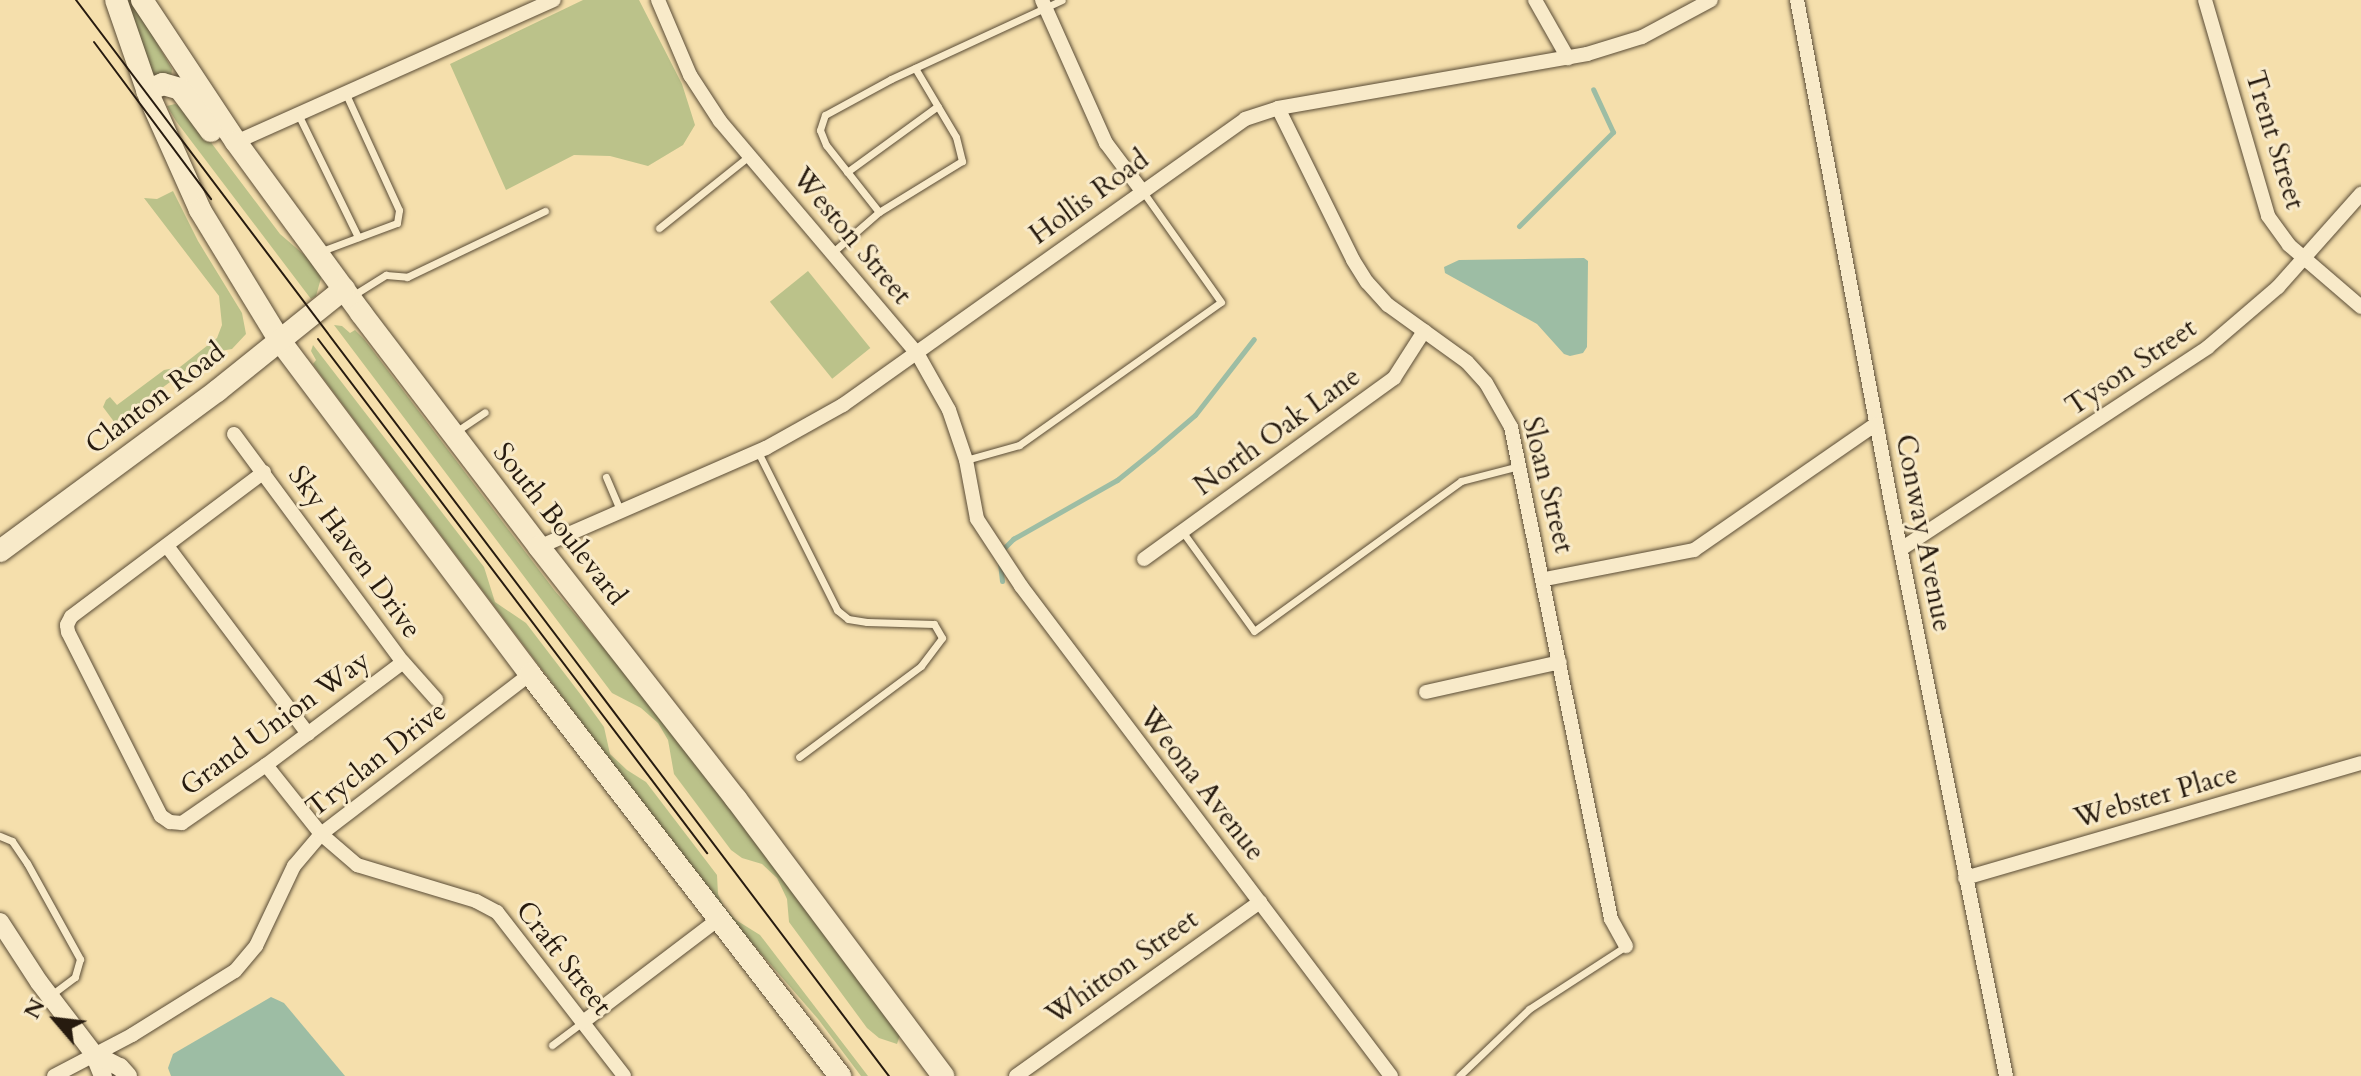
<!DOCTYPE html>
<style>
body{margin:0}
#map{position:relative;width:2361px;height:1076px;overflow:hidden;background:#f5dfac;font-family:Cardo,serif}
div>[style]{position:absolute}
[style*='--x']{left:calc(var(--x)*1px);top:calc(var(--y)*1px);width:calc(var(--w)*1px);rotate:calc(var(--a)*1deg)}
.green>*{inset:0;background:#bbc28a;transform-origin:0 0}
.water>*{inset:0;background:#9dbda4}
.stream>*{height:5px;margin:-2.5px;padding:0 2.5px;transform-origin:2.5px;border-radius:2.5px;background:#9dbda4}
.roads{filter:drop-shadow(0 0 2px #5a4c36) drop-shadow(0 0 2px #5a4c36)}
.service>*{height:7px;margin:-3.5px;padding:0 3.5px;transform-origin:3.5px;border-radius:3.5px;background:#f8eac9}
.minor>*{height:14px;margin:-7px;padding:0 7px;transform-origin:7px;border-radius:7px;background:#f8eac9}
.tertiary>*{height:18px;margin:-9px;padding:0 9px;transform-origin:9px;border-radius:9px;background:#f8eac9}
.secondary>*{height:22px;margin:-11px;padding:0 11px;transform-origin:11px;border-radius:11px;background:#f8eac9}
.tram>*{height:2px;margin:-1px;padding:0 1px;transform-origin:1px;border-radius:1px;background:#271b0f}
span{translate:-50% -50%;white-space:nowrap;text-align:center;line-height:1.15;-webkit-text-stroke:6px #f8eac9;paint-order:stroke}
.street-label{font-size:28px;color:#271b0f}
.north{position:absolute;left:16px;top:980px;width:80px;height:80px;-webkit-text-stroke:6px #f8eac9;paint-order:stroke;rotate:298deg;font-size:22px;font-weight:700;line-height:32px;text-align:center;color:#271b0f}
.north::after{content:'';display:block;margin:auto;width:28px;height:36px;background:#271b0f;clip-path:polygon(50% 0,100% 100%,50% 72%,0 100%)}
</style>
<div id="map">
<div class="green">
<div style="clip-path:polygon(127px 0,132px 0,172px 69px,171px 77px,151px 80px)"></div>
<div style="clip-path:polygon(583px 0,639px 0,682px 84px,695px 125px,683px 145px,648px 166px,610px 156px,574px 155px,506px 190px,450px 64px)"></div>
<div style="clip-path:polygon(175px 104px,185px 108px,280px 234px,323px 271px,316px 296px,311px 299px,176px 121px,167px 106px)"></div>
<div style="clip-path:polygon(173px 191px,198px 241px,242px 313px,246px 334px,232px 349px,209px 353px,115px 423px,103px 407px,106px 400px,110px 397px,117px 405px,164px 370px,180px 367px,217px 338px,222px 325px,219px 296px,144px 198px,157px 199px)"></div>
<div style="left:808px;top:271px;width:99px;height:49px;rotate:51deg"></div>
<div style="clip-path:polygon(334px 325px,342px 326px,350px 333px,355px 330px,364px 339px,555px 591px,646px 697px,900px 1035px,897px 1044px,879px 1038px,867px 1028px,789px 922px,787px 899px,777px 878px,762px 864px,742px 858px,731px 850px,674px 774px,668px 740px,658px 723px,641px 708px,612px 693px)"></div>
<div style="clip-path:polygon(313px 345px,484px 567px,495px 602px,526px 623px,581px 695px,604px 727px,610px 754px,627px 770px,646px 782px,717px 875px,718px 894px,724px 907px,736px 920px,760px 935px,868px 1076px,861px 1076px,818px 1019px,718px 904px,320px 374px,313px 364px,316px 360px,311px 351px)"></div>
</div>
<div class="water">
<div style="clip-path:polygon(1584px 258px,1588px 261px,1587px 347px,1583px 353px,1570px 356px,1564px 354px,1537px 324px,1445px 273px,1444px 267px,1459px 260px)"></div>
<div style="clip-path:polygon(271px 997px,284px 1003px,345px 1076px,171px 1076px,168px 1068px,173px 1054px)"></div>
</div>
<div class="stream">
<div style="--x:1519;--y:226;--w:133;--a:-45"></div>
<div style="--x:1613;--y:132;--w:47;--a:-114.9"></div>
<div style="--x:1002;--y:550;--w:16;--a:-45"></div>
<div style="--x:1013;--y:539;--w:120;--a:-29.6"></div>
<div style="--x:1117;--y:480;--w:46;--a:-38.9"></div>
<div style="--x:1153;--y:451;--w:55;--a:-40.6"></div>
<div style="--x:1195;--y:415;--w:96;--a:-52.2"></div>
<div style="--x:1000;--y:562;--w:19;--a:84"></div>
</div>
<div class="roads">
<div class="service">
<div style="--x:915;--y:68;--w:80;--a:59.3"></div>
<div style="--x:956;--y:137;--w:25;--a:76"></div>
<div style="--x:962;--y:161;--w:97;--a:148.4"></div>
<div style="--x:879;--y:212;--w:85;--a:-128.3"></div>
<div style="--x:826;--y:145;--w:16;--a:-112"></div>
<div style="--x:820;--y:130;--w:16;--a:-72"></div>
<div style="--x:825;--y:115;--w:75;--a:-28.6"></div>
<div style="--x:891;--y:79;--w:188;--a:-24.8"></div>
<div style="--x:298;--y:114;--w:137;--a:64"></div>
<div style="--x:847;--y:172;--w:112;--a:-36"></div>
<div style="--x:659;--y:228;--w:117;--a:-38.7"></div>
<div style="--x:319;--y:252;--w:83;--a:-20.4"></div>
<div style="--x:397;--y:223;--w:13;--a:-81"></div>
<div style="--x:399;--y:210;--w:128;--a:-114.6"></div>
<div style="--x:833;--y:252;--w:61;--a:-41"></div>
<div style="--x:352;--y:296;--w:40;--a:-32"></div>
<div style="--x:386;--y:275;--w:21;--a:5"></div>
<div style="--x:407;--y:277;--w:153;--a:-25.6"></div>
<div style="--x:454;--y:433;--w:37;--a:-34"></div>
<div style="--x:758;--y:452;--w:177;--a:63.4"></div>
<div style="--x:837;--y:610;--w:14;--a:39"></div>
<div style="--x:848;--y:619;--w:19;--a:9"></div>
<div style="--x:867;--y:622;--w:67;--a:1.7"></div>
<div style="--x:934;--y:624;--w:16;--a:60"></div>
<div style="--x:942;--y:638;--w:35;--a:127"></div>
<div style="--x:921;--y:666;--w:152;--a:143.3"></div>
<div style="--x:966;--y:460;--w:55;--a:-15.8"></div>
<div style="--x:1019;--y:445;--w:247;--a:-35.3"></div>
<div style="--x:1221;--y:302;--w:135;--a:-125.3"></div>
<div style="--x:606;--y:477;--w:38;--a:67"></div>
<div style="--x:1182;--y:531;--w:123;--a:54.2"></div>
<div style="--x:1254;--y:631;--w:256;--a:-35.9"></div>
<div style="--x:1461;--y:481;--w:60;--a:-14.5"></div>
<div style="--x:0;--y:836;--w:13;--a:23"></div>
<div style="--x:12;--y:841;--w:27;--a:56"></div>
<div style="--x:27;--y:863;--w:110;--a:61.1"></div>
<div style="--x:80;--y:959;--w:19;--a:106"></div>
<div style="--x:75;--y:977;--w:30;--a:143"></div>
<div style="--x:552;--y:1045;--w:39;--a:-37"></div>
<div style="--x:1459;--y:1076;--w:97;--a:-43.7"></div>
<div style="--x:1529;--y:1009;--w:116;--a:-33"></div>
</div>
<div class="minor">
<div style="--x:658;--y:0;--w:82;--a:66.9"></div>
<div style="--x:690;--y:75;--w:55;--a:56.9"></div>
<div style="--x:720;--y:121;--w:304;--a:49.7"></div>
<div style="--x:917;--y:353;--w:65;--a:60.7"></div>
<div style="--x:949;--y:410;--w:53;--a:71.2"></div>
<div style="--x:966;--y:460;--w:60;--a:79.4"></div>
<div style="--x:977;--y:519;--w:80;--a:56.7"></div>
<div style="--x:1021;--y:586;--w:614;--a:52.94"></div>
<div style="--x:1042;--y:0;--w:157;--a:65.9"></div>
<div style="--x:1106;--y:143;--w:60;--a:53.1"></div>
<div style="--x:1535;--y:0;--w:67;--a:60.4"></div>
<div style="--x:1797;--y:0;--w:516;--a:79.39"></div>
<div style="--x:1892;--y:507;--w:580;--a:78.67"></div>
<div style="--x:2205;--y:0;--w:225;--a:73.7"></div>
<div style="--x:2268;--y:216;--w:36;--a:54"></div>
<div style="--x:2289;--y:245;--w:95;--a:40.7"></div>
<div style="--x:1278;--y:108;--w:169;--a:63.7"></div>
<div style="--x:1353;--y:260;--w:26;--a:58"></div>
<div style="--x:1367;--y:282;--w:31;--a:48"></div>
<div style="--x:1388;--y:305;--w:97;--a:35.8"></div>
<div style="--x:1467;--y:362;--w:28;--a:48"></div>
<div style="--x:1486;--y:383;--w:51;--a:60.4"></div>
<div style="--x:1511;--y:427;--w:502;--a:78.51"></div>
<div style="--x:1611;--y:919;--w:31;--a:61"></div>
<div style="--x:236;--y:142;--w:348;--a:-24.1"></div>
<div style="--x:234;--y:434;--w:284;--a:53.5"></div>
<div style="--x:403;--y:662;--w:50;--a:48.3"></div>
<div style="--x:264;--y:472;--w:241;--a:143.1"></div>
<div style="--x:71;--y:617;--w:9;--a:117"></div>
<div style="--x:67;--y:625;--w:7;--a:82"></div>
<div style="--x:68;--y:632;--w:206;--a:63.2"></div>
<div style="--x:161;--y:816;--w:11;--a:34"></div>
<div style="--x:170;--y:822;--w:12;--a:5"></div>
<div style="--x:182;--y:823;--w:102;--a:-34.6"></div>
<div style="--x:266;--y:765;--w:171;--a:-36.9"></div>
<div style="--x:167;--y:546;--w:235;--a:53.1"></div>
<div style="--x:539;--y:547;--w:248;--a:-23.6"></div>
<div style="--x:766;--y:448;--w:88;--a:-29.2"></div>
<div style="--x:843;--y:405;--w:493;--a:-35.4"></div>
<div style="--x:1245;--y:119;--w:35;--a:-18"></div>
<div style="--x:1278;--y:108;--w:314;--a:-9.9"></div>
<div style="--x:1587;--y:54;--w:58;--a:-17.2"></div>
<div style="--x:1642;--y:37;--w:78;--a:-28.2"></div>
<div style="--x:1901;--y:549;--w:367;--a:-33.3"></div>
<div style="--x:2208;--y:347;--w:92;--a:-40.6"></div>
<div style="--x:2278;--y:287;--w:125;--a:-48.3"></div>
<div style="--x:1144;--y:559;--w:309;--a:-35.9"></div>
<div style="--x:1394;--y:378;--w:56;--a:-57.4"></div>
<div style="--x:1545;--y:579;--w:152;--a:-11"></div>
<div style="--x:1694;--y:550;--w:221;--a:-34.7"></div>
<div style="--x:1426;--y:692;--w:137;--a:-12.6"></div>
<div style="--x:266;--y:765;--w:88;--a:51.4"></div>
<div style="--x:321;--y:834;--w:48;--a:40.7"></div>
<div style="--x:357;--y:865;--w:124;--a:16.8"></div>
<div style="--x:476;--y:901;--w:24;--a:28"></div>
<div style="--x:497;--y:912;--w:207;--a:52.2"></div>
<div style="--x:1965;--y:878;--w:412;--a:-16.2"></div>
<div style="--x:583;--y:1022;--w:172;--a:-37.2"></div>
<div style="--x:54;--y:1076;--w:88;--a:-27.7"></div>
<div style="--x:132;--y:1035;--w:121;--a:-31.9"></div>
<div style="--x:235;--y:971;--w:33;--a:-50"></div>
<div style="--x:256;--y:946;--w:89;--a:-64.6"></div>
<div style="--x:294;--y:866;--w:42;--a:-49.8"></div>
<div style="--x:321;--y:834;--w:263;--a:-37.4"></div>
<div style="--x:1016;--y:1076;--w:300;--a:-35.5"></div>
</div>
<div class="tertiary">
<div style="--x:0;--y:922;--w:72;--a:57"></div>
<div style="--x:39;--y:982;--w:91;--a:52.6"></div>
<div style="--x:94;--y:1054;--w:24;--a:68"></div>
<div style="--x:94;--y:1054;--w:29;--a:27"></div>
<div style="--x:120;--y:1067;--w:12;--a:48"></div>
</div>
<div class="secondary">
<div style="--x:116;--y:0;--w:104;--a:70.9"></div>
<div style="--x:150;--y:98;--w:123;--a:65.9"></div>
<div style="--x:200;--y:210;--w:153;--a:58.6"></div>
<div style="--x:280;--y:341;--w:416;--a:53.1"></div>
<div style="--x:530;--y:674;--w:508;--a:52.36"></div>
<div style="--x:142;--y:0;--w:170;--a:56.5"></div>
<div style="--x:236;--y:142;--w:212;--a:53.8"></div>
<div style="--x:361;--y:313;--w:294;--a:52.7"></div>
<div style="--x:539;--y:547;--w:320;--a:52"></div>
<div style="--x:736;--y:799;--w:346;--a:53.2"></div>
<div style="--x:147;--y:91;--w:17;--a:-24"></div>
<div style="--x:163;--y:84;--w:18;--a:16"></div>
<div style="--x:180;--y:89;--w:52;--a:53.6"></div>
<div style="--x:0;--y:551;--w:270;--a:-36.4"></div>
<div style="--x:217;--y:391;--w:163;--a:-38.8"></div>
</div>
</div>
<div class="tram">
<div style="--x:76;--y:0;--w:1349;--a:52.93"></div>
<div style="--x:94;--y:42;--w:196;--a:53.3"></div>
<div style="--x:318;--y:339;--w:645;--a:52.88"></div>
</div>
<div class="street-label">
<span style="left:2275px;top:140px;rotate:73deg">Trent Street</span>
<span style="left:1089px;top:197px;rotate:-36deg">Hollis Road</span>
<span style="left:852px;top:236px;rotate:50deg">Weston Street</span>
<span style="left:2131px;top:367px;rotate:-34deg">Tyson Street</span>
<span style="left:155px;top:398px;rotate:-37deg">Clanton Road</span>
<span style="left:1277px;top:431px;rotate:-36deg">North Oak Lane</span>
<span style="left:1548px;top:485px;rotate:76deg">Sloan Street</span>
<span style="left:560px;top:524px;rotate:52deg">South Boulevard</span>
<span style="left:1924px;top:533px;rotate:79deg">Conway Avenue</span>
<span style="left:355px;top:552px;rotate:54deg">Sky Haven Drive</span>
<span style="left:275px;top:723px;rotate:-36deg">Grand Union Way</span>
<span style="left:376px;top:759px;rotate:-38deg">Tryclan Drive</span>
<span style="left:1202px;top:784px;rotate:52deg">Weona Avenue</span>
<span style="left:2156px;top:796px;rotate:-16deg">Webster Place</span>
<span style="left:564px;top:958px;rotate:52deg">Craft Street</span>
<span style="left:1122px;top:967px;rotate:-35deg">Whitton Street</span>
</div>
<div class="north">N</div>
</div>
